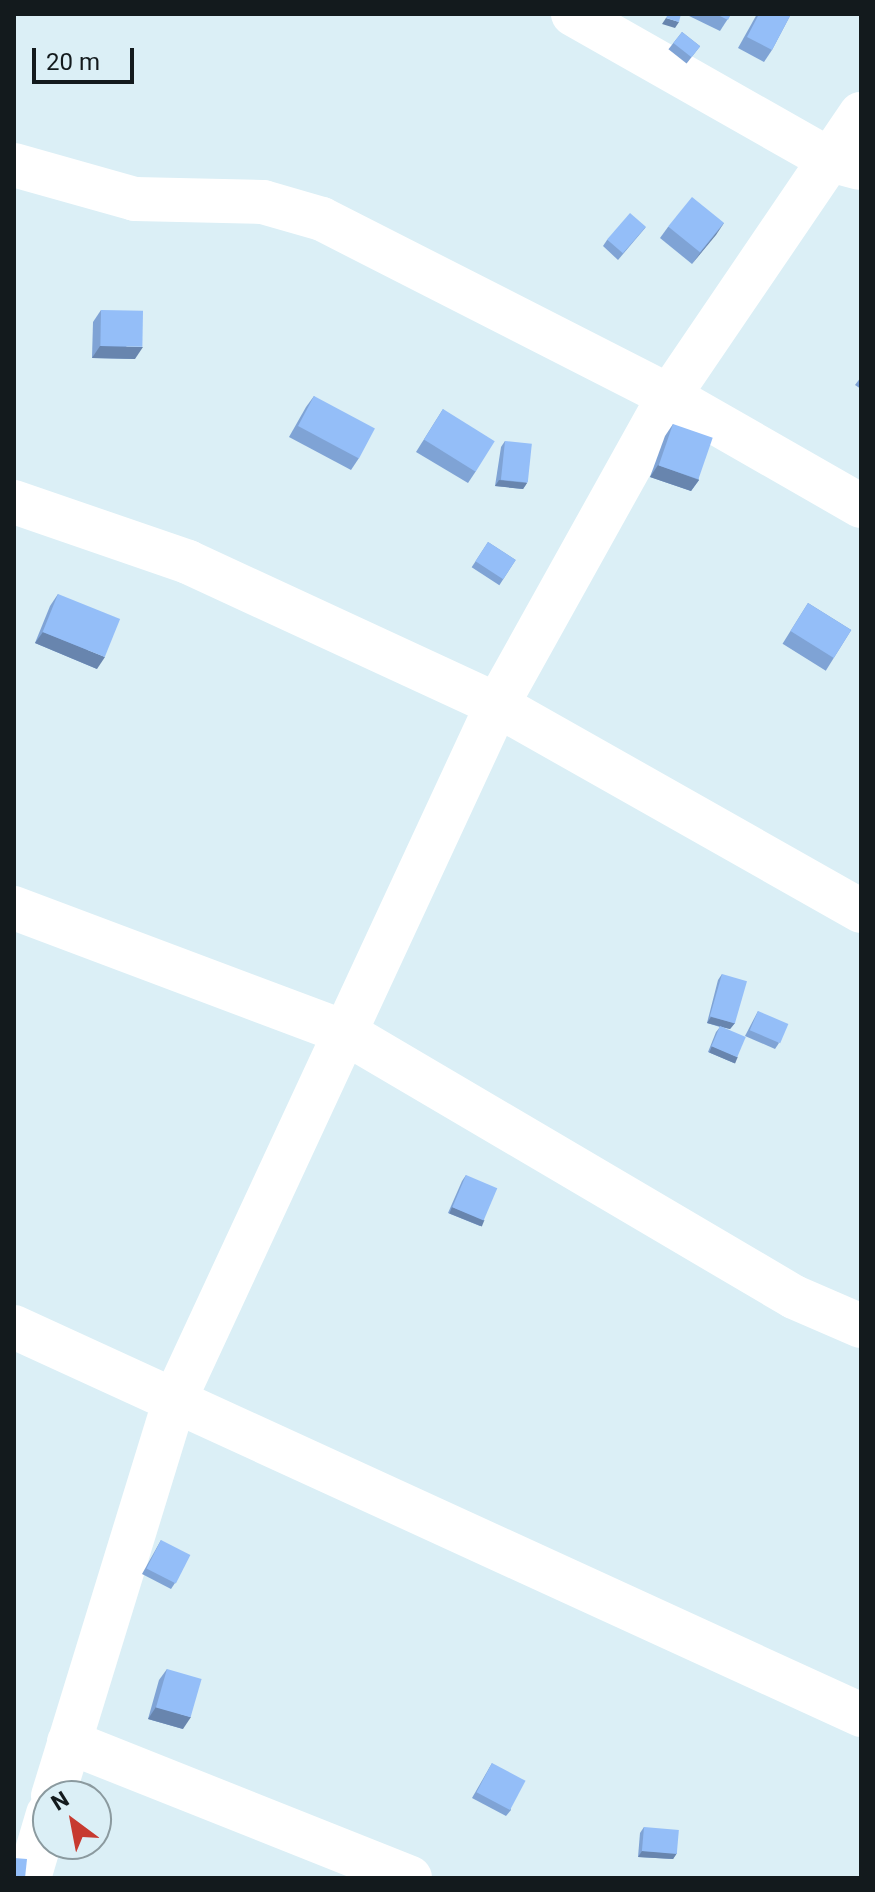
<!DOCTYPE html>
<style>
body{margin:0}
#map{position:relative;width:875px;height:1892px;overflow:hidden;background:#dbeff6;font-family:Roboto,sans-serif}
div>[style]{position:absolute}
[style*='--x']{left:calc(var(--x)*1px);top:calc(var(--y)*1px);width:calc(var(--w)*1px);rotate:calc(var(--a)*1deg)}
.minor>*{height:44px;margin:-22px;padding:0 22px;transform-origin:22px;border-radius:22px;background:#fff}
.wall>*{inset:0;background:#7fa3d5;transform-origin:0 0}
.shaded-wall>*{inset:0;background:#6885ae;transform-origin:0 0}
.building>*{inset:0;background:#94bef8;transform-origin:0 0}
span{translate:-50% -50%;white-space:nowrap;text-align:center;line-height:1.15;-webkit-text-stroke:6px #dbeff6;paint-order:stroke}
.frame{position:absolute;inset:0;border:16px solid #131a1d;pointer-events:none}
.north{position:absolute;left:32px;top:1780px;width:80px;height:80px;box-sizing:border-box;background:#dbeff6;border:2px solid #8b9a9f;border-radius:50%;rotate:328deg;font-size:22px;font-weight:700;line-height:32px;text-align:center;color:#131a1d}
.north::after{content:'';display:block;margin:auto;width:28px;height:36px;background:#c73a30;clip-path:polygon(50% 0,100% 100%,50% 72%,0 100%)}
.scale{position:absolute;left:32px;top:48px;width:102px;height:36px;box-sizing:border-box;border:4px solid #131a1d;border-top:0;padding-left:10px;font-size:24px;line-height:28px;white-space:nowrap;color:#131a1d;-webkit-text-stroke:6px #dbeff6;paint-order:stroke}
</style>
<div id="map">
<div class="minor">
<div style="--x:573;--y:14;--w:296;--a:29.6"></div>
<div style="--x:830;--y:160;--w:30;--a:15"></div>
<div style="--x:14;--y:165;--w:126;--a:15.7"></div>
<div style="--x:135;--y:199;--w:128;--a:1.3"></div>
<div style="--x:263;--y:202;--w:61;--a:16.1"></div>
<div style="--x:322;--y:219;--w:390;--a:27"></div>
<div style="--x:669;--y:396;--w:221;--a:29.8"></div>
<div style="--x:14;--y:502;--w:184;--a:19"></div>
<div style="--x:188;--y:562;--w:340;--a:24.8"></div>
<div style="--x:497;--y:705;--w:418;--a:29.5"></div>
<div style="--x:14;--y:908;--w:353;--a:20.6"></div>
<div style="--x:344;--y:1032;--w:522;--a:30.49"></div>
<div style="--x:794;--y:1297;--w:73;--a:23.4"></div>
<div style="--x:14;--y:1327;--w:932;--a:24.61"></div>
<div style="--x:69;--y:1742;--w:367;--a:21.7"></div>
<div style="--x:53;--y:1796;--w:415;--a:-72.9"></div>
<div style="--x:175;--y:1399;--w:765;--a:-65.11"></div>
<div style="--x:497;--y:705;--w:354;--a:-60.9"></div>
<div style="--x:669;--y:396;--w:341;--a:-55.8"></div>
<div style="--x:29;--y:1878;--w:67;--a:-73.5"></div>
</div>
<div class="wall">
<div style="clip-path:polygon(685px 14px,731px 14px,720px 31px)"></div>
<div style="clip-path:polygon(757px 14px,791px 14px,772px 50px,764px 62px,738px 48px)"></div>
<div style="left:682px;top:32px;width:23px;height:22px;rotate:38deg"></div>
<div style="clip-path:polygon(724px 223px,692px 264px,660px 238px,668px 227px)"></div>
<div style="clip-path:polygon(646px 227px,618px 260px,603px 246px,607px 240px)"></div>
<div style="clip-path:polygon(101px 310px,135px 359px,92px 358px,93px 322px)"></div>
<div style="clip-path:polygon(861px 377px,861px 389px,855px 385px)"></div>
<div style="clip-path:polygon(314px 396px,359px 458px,351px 470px,289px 437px,306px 407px)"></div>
<div style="clip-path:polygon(443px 409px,476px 471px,468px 483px,416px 452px)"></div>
<div style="clip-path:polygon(673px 424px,699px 480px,691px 491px,650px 477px,665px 436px)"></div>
<div style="clip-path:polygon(505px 441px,527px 483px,523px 489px,495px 486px,501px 447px)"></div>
<div style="left:488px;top:542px;width:33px;height:30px;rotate:33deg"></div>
<div style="clip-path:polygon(58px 594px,97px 669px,35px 643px,50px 606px)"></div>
<div style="left:808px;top:603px;width:51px;height:48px;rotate:32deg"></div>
<div style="clip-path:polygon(722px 974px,735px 1023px,730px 1029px,721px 1027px,734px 1063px,708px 1052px,716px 1032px,720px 1027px,707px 1023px,718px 980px)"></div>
<div style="clip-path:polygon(758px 1011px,779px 1043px,775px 1049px,745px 1036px)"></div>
<div style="clip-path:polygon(466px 1175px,484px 1220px,480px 1226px,448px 1213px,462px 1181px)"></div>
<div style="clip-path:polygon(161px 1540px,175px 1583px,171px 1589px,142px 1574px)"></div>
<div style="clip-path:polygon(167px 1669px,183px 1729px,148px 1719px,159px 1680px)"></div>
<div style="clip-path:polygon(492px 1763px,511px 1810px,506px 1816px,472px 1798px)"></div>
<div style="clip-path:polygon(644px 1827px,677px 1853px,673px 1859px,638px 1857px,640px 1833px)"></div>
</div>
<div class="shaded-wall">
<div style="clip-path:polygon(666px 18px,679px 22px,675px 28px,662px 24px)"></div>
<div style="clip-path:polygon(724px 223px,716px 235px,692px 264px,700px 253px)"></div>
<div style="clip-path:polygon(100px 346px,143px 347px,135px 359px,92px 358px)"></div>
<div style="clip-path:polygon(658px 465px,699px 480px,691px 491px,650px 477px)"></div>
<div style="clip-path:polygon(499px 480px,527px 483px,523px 489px,495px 486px)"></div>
<div style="clip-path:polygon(43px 632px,105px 657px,97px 669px,35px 643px)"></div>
<div style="clip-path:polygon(711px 1017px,735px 1023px,730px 1029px,707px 1023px)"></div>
<div style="left:712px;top:1046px;width:28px;height:7px;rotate:23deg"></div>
<div style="left:452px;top:1207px;width:35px;height:7px;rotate:22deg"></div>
<div style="clip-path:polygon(156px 1707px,191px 1717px,183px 1729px,148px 1719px)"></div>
<div style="clip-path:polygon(642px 1851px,677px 1853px,673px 1859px,638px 1857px)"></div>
</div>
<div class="building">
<div style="clip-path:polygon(668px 14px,681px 14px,679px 22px,666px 18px)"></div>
<div style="clip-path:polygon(716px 14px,731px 14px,728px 20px)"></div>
<div style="clip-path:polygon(759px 14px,791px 14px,772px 50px,747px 37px)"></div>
<div style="left:682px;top:32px;width:23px;height:14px;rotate:38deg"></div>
<div style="left:692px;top:197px;width:41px;height:38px;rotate:39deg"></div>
<div style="left:630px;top:213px;width:21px;height:35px;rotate:41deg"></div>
<div style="left:101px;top:310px;width:42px;height:36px;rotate:1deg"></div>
<div style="left:314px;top:396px;width:69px;height:34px;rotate:28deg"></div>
<div style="left:443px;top:409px;width:61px;height:36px;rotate:32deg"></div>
<div style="left:673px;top:424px;width:42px;height:44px;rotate:19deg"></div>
<div style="left:505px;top:441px;width:27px;height:39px;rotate:6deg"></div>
<div style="left:488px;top:542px;width:33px;height:23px;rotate:33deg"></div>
<div style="left:58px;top:594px;width:67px;height:41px;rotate:22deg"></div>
<div style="left:808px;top:603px;width:51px;height:33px;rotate:32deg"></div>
<div style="left:722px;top:974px;width:26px;height:44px;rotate:16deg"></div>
<div style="left:758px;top:1011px;width:33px;height:21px;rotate:23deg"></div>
<div style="left:720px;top:1026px;width:28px;height:22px;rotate:23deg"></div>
<div style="left:466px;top:1175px;width:34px;height:35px;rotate:23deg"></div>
<div style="left:161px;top:1540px;width:33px;height:32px;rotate:27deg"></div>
<div style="left:167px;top:1669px;width:36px;height:40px;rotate:16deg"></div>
<div style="left:492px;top:1763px;width:38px;height:33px;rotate:28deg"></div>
<div style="left:644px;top:1827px;width:35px;height:24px;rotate:5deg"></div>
<div style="clip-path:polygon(14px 1858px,27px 1859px,25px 1878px,14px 1878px)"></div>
</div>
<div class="frame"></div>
<div class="north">N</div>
<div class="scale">20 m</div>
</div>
